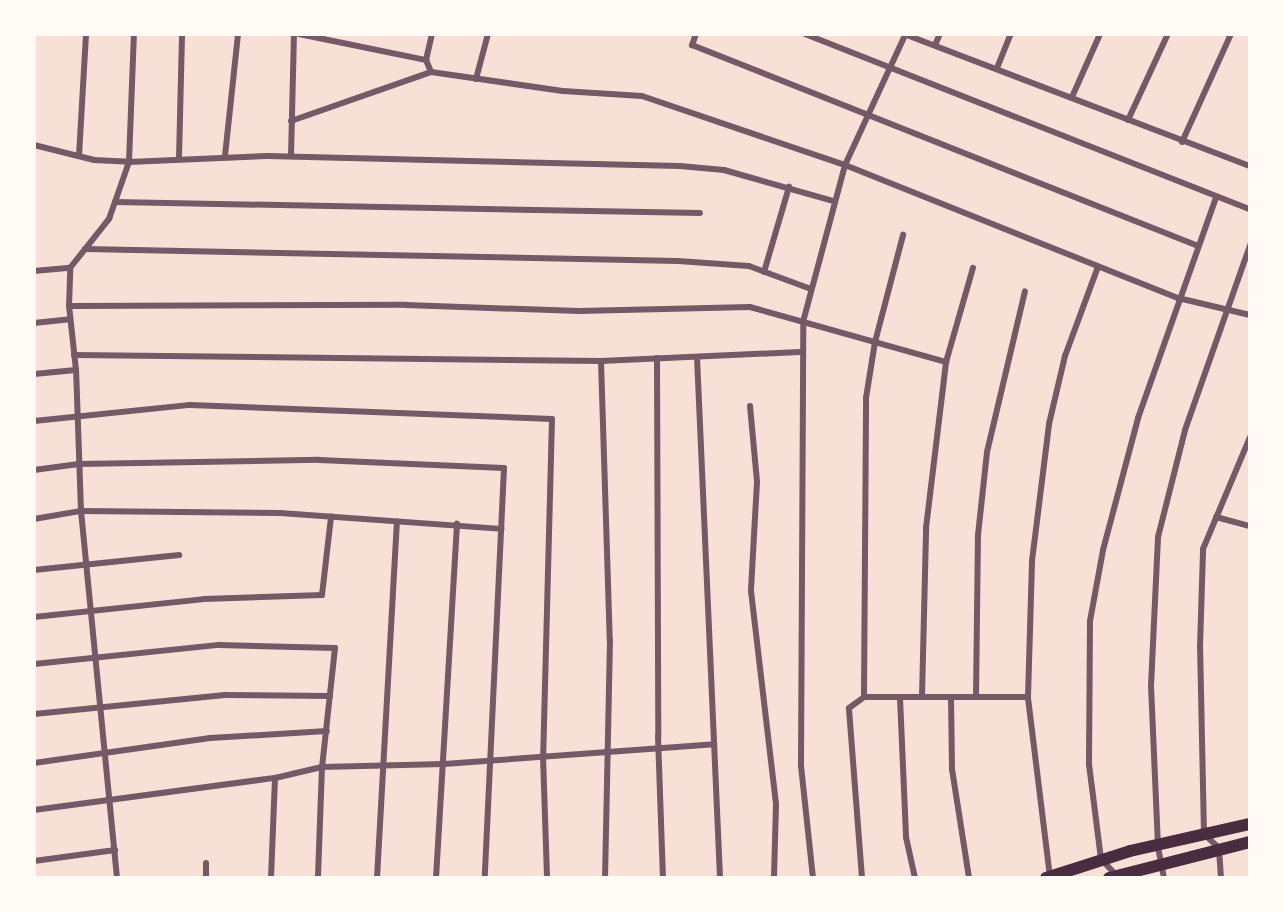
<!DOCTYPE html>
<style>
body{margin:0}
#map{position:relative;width:1284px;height:912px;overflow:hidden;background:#f7e1d7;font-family:"Source Serif 4",serif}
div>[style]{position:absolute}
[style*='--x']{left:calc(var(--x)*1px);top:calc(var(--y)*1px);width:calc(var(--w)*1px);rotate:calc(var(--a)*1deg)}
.minor>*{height:6px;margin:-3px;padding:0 3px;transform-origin:3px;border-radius:3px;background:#755966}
.secondary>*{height:12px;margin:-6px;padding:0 6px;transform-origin:6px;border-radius:6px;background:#4a2c40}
span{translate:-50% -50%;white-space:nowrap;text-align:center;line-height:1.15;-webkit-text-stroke:4.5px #fffaf5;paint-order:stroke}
.frame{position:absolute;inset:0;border:36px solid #fffaf5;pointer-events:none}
</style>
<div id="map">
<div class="minor">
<div style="--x:299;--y:34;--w:130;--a:11.6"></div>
<div style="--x:426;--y:60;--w:13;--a:67"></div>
<div style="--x:696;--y:34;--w:12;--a:110"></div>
<div style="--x:692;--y:45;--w:544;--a:21.66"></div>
<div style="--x:805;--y:34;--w:478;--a:21.5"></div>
<div style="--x:904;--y:34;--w:370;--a:20.9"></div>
<div style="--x:935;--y:45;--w:12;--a:-66"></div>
<div style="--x:426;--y:60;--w:27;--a:-77"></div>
<div style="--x:997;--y:68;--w:37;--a:-68"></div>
<div style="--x:476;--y:79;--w:47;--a:-75.1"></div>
<div style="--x:1072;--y:97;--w:69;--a:-66"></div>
<div style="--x:1128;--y:120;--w:95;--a:-65.1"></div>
<div style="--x:291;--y:121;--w:148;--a:-19.3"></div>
<div style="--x:431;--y:72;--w:133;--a:8.2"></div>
<div style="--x:563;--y:91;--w:79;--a:3.6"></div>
<div style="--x:642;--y:96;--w:214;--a:18.8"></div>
<div style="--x:845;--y:165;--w:359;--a:21.8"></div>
<div style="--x:1178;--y:298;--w:74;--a:13.3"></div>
<div style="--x:1182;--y:142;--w:119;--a:-65.6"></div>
<div style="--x:34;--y:145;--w:62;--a:14"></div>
<div style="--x:94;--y:160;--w:35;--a:3"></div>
<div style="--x:129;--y:162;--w:138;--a:-2.5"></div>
<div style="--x:267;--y:156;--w:413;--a:1.4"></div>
<div style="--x:680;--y:166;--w:44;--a:5.2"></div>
<div style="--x:724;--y:170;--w:113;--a:15.9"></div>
<div style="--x:79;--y:156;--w:122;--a:-86.7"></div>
<div style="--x:225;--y:156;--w:123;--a:-83.9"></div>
<div style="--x:291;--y:156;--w:122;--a:-88.6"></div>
<div style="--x:179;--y:158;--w:124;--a:-88.6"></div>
<div style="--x:115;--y:202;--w:585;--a:1.08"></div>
<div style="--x:85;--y:249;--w:593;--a:1.16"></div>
<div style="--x:678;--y:261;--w:71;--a:4"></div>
<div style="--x:749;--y:266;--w:66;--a:20.4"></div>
<div style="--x:34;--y:271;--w:36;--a:-5"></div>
<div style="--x:764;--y:272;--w:89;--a:-73.6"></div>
<div style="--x:69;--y:306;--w:337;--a:-0.2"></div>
<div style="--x:406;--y:305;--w:173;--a:2"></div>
<div style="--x:579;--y:311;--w:171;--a:-1.3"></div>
<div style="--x:750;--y:307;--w:204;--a:15.7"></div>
<div style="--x:34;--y:323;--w:36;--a:-6"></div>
<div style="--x:74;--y:355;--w:527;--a:0.65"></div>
<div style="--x:601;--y:361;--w:199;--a:-2.6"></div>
<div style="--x:697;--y:357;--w:522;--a:87.47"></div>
<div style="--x:657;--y:358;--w:378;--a:89.8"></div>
<div style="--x:658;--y:736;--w:142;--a:88"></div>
<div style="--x:601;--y:361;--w:279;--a:88.2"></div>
<div style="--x:610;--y:640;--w:238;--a:91.2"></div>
<div style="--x:34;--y:374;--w:42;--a:-5.4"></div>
<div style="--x:750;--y:406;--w:76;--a:84.7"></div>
<div style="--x:757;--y:482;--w:109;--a:93.2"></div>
<div style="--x:751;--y:591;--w:215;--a:83.3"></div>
<div style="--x:776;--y:805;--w:73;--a:91.6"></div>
<div style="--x:34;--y:421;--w:157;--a:-5.9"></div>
<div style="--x:190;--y:405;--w:362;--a:2.2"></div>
<div style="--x:552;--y:419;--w:337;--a:91.5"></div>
<div style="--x:543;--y:756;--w:122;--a:88.1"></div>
<div style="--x:34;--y:470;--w:45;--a:-7.6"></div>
<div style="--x:79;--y:464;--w:240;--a:-1"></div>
<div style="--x:319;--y:460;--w:185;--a:2.5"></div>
<div style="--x:504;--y:468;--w:410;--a:92.7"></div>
<div style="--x:1216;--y:517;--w:35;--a:15"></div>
<div style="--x:34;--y:519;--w:48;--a:-9.7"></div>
<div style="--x:81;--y:511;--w:199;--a:0.6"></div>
<div style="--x:280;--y:513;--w:222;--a:4.1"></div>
<div style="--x:34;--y:570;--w:146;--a:-5.9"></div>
<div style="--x:34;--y:617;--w:171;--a:-6"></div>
<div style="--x:204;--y:599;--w:118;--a:-1.9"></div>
<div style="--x:322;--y:595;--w:79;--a:-83.4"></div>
<div style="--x:34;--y:664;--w:186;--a:-5.9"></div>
<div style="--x:219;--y:645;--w:116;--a:1.5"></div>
<div style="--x:335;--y:648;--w:120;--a:96.2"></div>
<div style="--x:322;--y:767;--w:111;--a:92.1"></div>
<div style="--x:864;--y:697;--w:299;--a:-89.6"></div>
<div style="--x:866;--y:398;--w:57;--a:-80.9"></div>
<div style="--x:875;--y:342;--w:111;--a:-75.3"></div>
<div style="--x:922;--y:697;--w:169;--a:-88.6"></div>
<div style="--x:926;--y:528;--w:167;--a:-83.1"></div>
<div style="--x:946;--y:362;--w:98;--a:-74"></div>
<div style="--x:951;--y:697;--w:72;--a:89.2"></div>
<div style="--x:952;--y:769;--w:110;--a:81.1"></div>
<div style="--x:976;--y:697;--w:162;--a:-89.3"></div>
<div style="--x:978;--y:535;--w:83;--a:-83.8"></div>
<div style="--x:987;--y:452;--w:165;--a:-76.7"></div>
<div style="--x:900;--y:698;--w:139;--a:87.5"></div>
<div style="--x:906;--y:837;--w:42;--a:77.6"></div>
<div style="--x:34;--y:714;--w:192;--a:-5.7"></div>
<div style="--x:225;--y:695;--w:105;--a:0.5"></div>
<div style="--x:34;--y:763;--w:178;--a:-8.1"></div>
<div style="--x:210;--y:738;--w:117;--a:-3.4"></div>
<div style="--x:34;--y:810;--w:243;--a:-7.6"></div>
<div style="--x:275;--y:778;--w:48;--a:-13.2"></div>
<div style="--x:322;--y:767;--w:122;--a:-1.4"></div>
<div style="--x:444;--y:764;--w:271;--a:-4.2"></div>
<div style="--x:34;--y:861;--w:82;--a:-7.7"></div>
<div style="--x:206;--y:863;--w:15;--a:90"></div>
<div style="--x:1116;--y:875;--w:22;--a:-133"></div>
<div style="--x:1101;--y:859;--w:96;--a:-97.2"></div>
<div style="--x:1089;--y:764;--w:143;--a:-89.6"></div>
<div style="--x:1090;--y:621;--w:72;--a:-79.6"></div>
<div style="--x:1103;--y:550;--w:137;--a:-75.1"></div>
<div style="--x:1138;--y:418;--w:233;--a:-70.5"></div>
<div style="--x:1050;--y:877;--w:181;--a:-97"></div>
<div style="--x:1028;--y:697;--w:136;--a:-88.3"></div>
<div style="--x:1032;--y:561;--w:138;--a:-82.9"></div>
<div style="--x:1049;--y:424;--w:70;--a:-76.8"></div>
<div style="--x:1065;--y:356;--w:95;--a:-69.7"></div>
<div style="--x:117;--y:878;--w:369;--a:-95.6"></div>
<div style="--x:81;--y:511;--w:141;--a:-92"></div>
<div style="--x:76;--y:370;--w:64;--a:-96.2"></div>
<div style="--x:69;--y:306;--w:38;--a:-88"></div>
<div style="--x:70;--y:268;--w:63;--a:-51.5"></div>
<div style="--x:109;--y:219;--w:60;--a:-70.7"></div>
<div style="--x:129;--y:162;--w:128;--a:-87.8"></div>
<div style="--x:271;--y:878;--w:100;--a:-87.7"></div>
<div style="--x:377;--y:878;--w:357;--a:-86.8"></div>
<div style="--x:436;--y:878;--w:355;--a:-86.6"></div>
<div style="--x:813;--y:878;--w:114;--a:-96.1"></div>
<div style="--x:801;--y:765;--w:443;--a:-89.7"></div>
<div style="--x:803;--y:322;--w:163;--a:-75"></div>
<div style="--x:845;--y:165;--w:143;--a:-65.2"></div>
<div style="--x:862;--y:878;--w:170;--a:-94.4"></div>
<div style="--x:849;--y:708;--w:19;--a:-36"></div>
<div style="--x:864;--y:697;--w:164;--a:0"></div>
<div style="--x:1164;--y:878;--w:33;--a:-101"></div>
<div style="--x:1158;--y:846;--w:160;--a:-92.5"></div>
<div style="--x:1151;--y:686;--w:149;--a:-87.3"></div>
<div style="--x:1158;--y:537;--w:110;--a:-75.8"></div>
<div style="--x:1185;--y:430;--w:196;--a:-70.6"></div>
<div style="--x:1221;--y:878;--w:30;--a:-94"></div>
<div style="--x:1219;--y:848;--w:21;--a:-137"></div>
<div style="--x:1204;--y:834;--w:187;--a:-91.2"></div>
<div style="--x:1200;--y:647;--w:98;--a:-88.2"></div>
<div style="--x:1203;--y:549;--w:121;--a:-67.2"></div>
</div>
<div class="secondary">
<div style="--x:1046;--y:878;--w:88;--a:-17.8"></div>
<div style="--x:1130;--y:851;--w:123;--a:-12.7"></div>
<div style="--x:1109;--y:878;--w:146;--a:-14.3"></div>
</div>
<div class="frame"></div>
</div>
